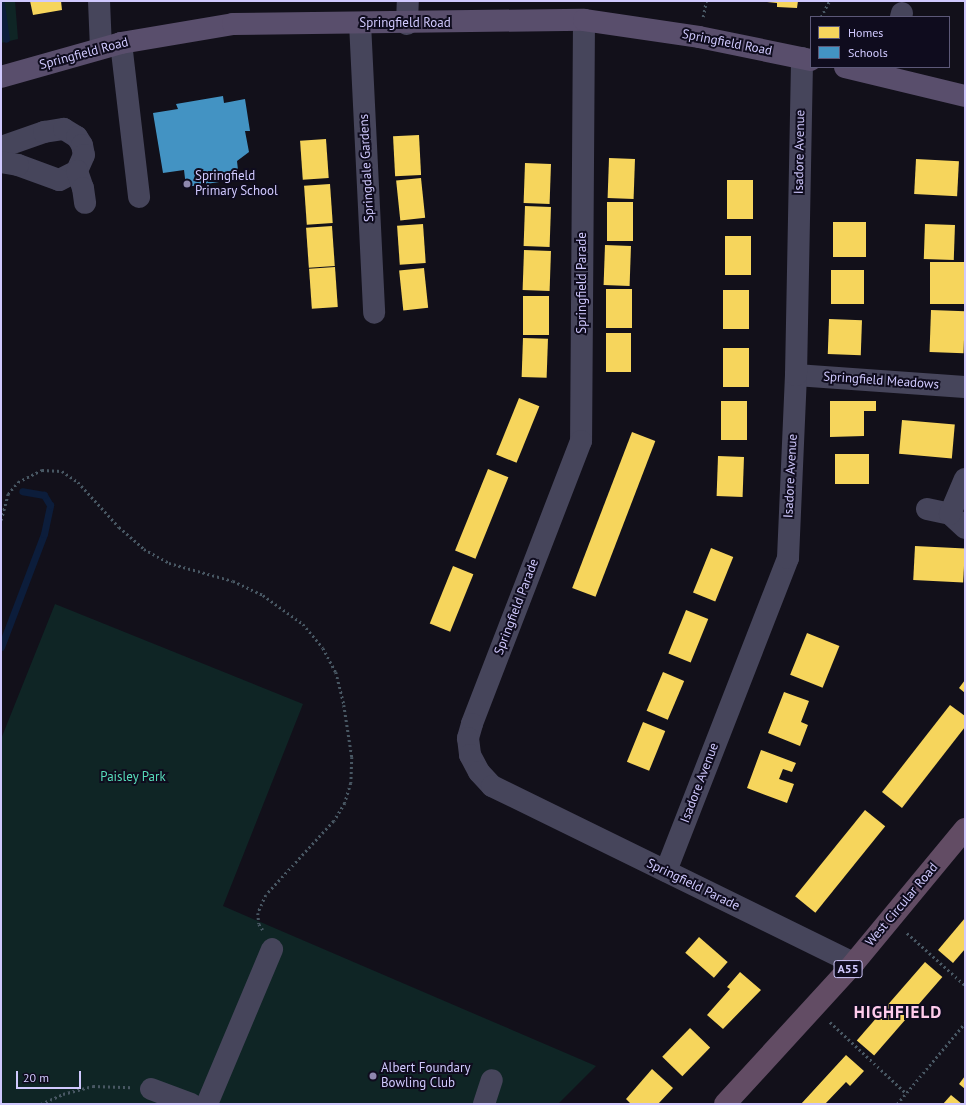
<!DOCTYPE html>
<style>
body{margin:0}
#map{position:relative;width:966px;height:1105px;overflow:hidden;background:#12101a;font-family:"PT Sans",sans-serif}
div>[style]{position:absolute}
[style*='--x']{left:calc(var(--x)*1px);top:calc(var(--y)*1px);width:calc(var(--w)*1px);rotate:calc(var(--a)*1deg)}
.green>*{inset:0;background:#0f2525}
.homes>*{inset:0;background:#f6d55c;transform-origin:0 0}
.schools>*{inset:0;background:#4393c3}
.stream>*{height:7px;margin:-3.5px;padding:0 3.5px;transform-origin:3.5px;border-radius:3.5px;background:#0c1d3b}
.path>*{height:2.5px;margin-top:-1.25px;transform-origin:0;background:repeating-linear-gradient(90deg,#485763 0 2px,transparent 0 5px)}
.minor>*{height:22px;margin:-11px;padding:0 11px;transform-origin:11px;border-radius:11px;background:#46455b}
.major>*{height:22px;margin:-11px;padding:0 11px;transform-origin:11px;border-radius:11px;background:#594e6c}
.highway>*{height:22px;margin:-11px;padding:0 11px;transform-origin:11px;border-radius:11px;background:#624c64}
.dots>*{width:11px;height:11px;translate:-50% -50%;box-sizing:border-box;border:2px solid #0f0c1e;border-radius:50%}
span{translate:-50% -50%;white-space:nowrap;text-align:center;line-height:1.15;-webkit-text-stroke:4px #0f0c1e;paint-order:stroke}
.shield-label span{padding:1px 3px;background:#0f0c1e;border:1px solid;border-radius:3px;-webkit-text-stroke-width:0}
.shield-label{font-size:12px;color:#d0c9fe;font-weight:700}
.street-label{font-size:13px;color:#d0c9fe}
.poi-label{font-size:13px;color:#d0c9fe}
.left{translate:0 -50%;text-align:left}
.park-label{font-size:13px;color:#57ddbb}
.district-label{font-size:17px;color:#fecbec;font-weight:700;letter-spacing:1px}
.frame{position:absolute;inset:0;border:2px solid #d0c9fe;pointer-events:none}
.legend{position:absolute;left:810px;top:16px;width:140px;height:52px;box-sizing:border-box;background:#0f0c1e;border:1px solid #5c5878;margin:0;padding:5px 7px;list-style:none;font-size:12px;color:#d0c9fe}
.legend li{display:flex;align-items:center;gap:8px;height:20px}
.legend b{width:20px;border:1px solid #5c5878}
.scale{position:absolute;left:16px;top:1071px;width:65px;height:18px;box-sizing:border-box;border:2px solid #d0c9fe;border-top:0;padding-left:5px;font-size:12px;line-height:14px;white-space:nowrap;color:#d0c9fe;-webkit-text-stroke:3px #0f0c1e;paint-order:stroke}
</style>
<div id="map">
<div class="green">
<div style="clip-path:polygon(1px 1px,15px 1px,18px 39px,1px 43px)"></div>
<div style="clip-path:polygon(55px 604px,303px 704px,223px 906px,596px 1066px,558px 1104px,1px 1104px,1px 739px)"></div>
</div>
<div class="homes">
<div style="clip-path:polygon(30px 1px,61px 1px,62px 10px,33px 15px)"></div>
<div style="clip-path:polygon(757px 1px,798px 1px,797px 8px,777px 7px,777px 3px)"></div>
<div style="left:419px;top:135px;width:40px;height:26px;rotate:87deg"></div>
<div style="left:326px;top:139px;width:39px;height:26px;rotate:86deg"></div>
<div style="left:609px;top:158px;width:26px;height:40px;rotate:2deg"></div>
<div style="left:916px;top:159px;width:43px;height:35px;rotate:3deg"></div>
<div style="left:525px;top:163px;width:26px;height:40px;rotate:2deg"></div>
<div style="left:421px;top:178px;width:40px;height:25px;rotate:84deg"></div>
<div style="left:727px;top:180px;width:26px;height:39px"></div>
<div style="left:330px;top:184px;width:39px;height:26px;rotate:86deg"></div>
<div style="left:607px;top:202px;width:26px;height:39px"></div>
<div style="left:525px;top:206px;width:26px;height:40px;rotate:2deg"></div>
<div style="left:833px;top:222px;width:33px;height:35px"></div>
<div style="left:423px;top:224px;width:39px;height:26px;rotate:86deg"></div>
<div style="left:925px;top:224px;width:30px;height:35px;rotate:2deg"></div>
<div style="left:332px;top:226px;width:40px;height:26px;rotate:86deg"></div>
<div style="left:725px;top:236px;width:26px;height:39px"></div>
<div style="left:605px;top:245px;width:26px;height:40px;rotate:2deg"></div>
<div style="left:524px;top:250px;width:27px;height:40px;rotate:2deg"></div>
<div style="left:930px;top:262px;width:35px;height:42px"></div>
<div style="left:335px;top:267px;width:40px;height:26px;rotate:86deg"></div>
<div style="left:424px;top:268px;width:40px;height:25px;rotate:84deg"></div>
<div style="left:831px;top:270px;width:33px;height:34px"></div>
<div style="left:606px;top:289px;width:26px;height:39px"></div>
<div style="left:723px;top:290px;width:26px;height:39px"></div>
<div style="left:523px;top:296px;width:26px;height:39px"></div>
<div style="left:931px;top:310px;width:34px;height:42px;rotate:2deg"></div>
<div style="left:829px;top:319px;width:33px;height:35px;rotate:2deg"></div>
<div style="left:606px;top:333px;width:25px;height:39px"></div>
<div style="left:523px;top:338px;width:25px;height:39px;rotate:2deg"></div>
<div style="left:723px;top:348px;width:26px;height:39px"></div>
<div style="left:519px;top:398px;width:22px;height:61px;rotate:22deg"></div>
<div style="left:721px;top:401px;width:26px;height:39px"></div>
<div style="clip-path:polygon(830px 401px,876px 401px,876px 411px,864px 411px,864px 436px,830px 437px)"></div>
<div style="left:902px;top:420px;width:53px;height:34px;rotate:5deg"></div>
<div style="left:632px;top:432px;width:25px;height:167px;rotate:21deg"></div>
<div style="left:835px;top:454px;width:34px;height:30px"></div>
<div style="left:718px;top:456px;width:26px;height:40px;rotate:2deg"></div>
<div style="left:488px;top:469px;width:22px;height:88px;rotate:22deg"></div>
<div style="left:915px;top:546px;width:50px;height:34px;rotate:3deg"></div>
<div style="left:711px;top:548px;width:24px;height:48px;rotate:22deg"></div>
<div style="left:453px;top:566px;width:22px;height:62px;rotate:22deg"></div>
<div style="left:686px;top:610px;width:24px;height:47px;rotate:22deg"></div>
<div style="left:807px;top:633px;width:35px;height:45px;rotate:22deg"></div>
<div style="left:663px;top:672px;width:23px;height:42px;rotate:23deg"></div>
<div style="clip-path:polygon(965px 680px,965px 693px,959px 688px)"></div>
<div style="clip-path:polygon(784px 692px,809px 701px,801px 722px,808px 725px,800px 746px,768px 733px)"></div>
<div style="clip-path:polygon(950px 705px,965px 716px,965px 727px,902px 808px,882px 792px)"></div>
<div style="left:643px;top:722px;width:24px;height:43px;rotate:22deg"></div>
<div style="clip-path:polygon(761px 750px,796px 763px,792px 772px,783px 769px,779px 779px,794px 784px,787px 803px,747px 788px)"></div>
<div style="left:865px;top:810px;width:26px;height:111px;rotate:39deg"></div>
<div style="clip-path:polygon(965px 918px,965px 949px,953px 963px,938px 950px)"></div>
<div style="left:699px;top:937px;width:38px;height:21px;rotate:41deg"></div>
<div style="left:925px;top:962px;width:23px;height:104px;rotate:41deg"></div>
<div style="clip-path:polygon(740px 972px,761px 990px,723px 1029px,707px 1015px,730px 989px,727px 987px)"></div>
<div style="left:690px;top:1028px;width:28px;height:40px;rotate:44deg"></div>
<div style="clip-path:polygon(846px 1055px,864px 1071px,850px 1086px,846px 1082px,825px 1104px,801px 1104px)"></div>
<div style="clip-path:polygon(652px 1069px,673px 1088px,658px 1104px,631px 1104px,626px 1099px)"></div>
<div style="clip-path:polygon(965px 1076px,965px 1089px,959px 1084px)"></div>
<div style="clip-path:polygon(951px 1095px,962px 1104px,943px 1104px)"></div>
</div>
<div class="schools">
<div style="clip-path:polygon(223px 96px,224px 103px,245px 99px,250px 131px,245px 131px,249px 152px,237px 161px,239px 179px,186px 187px,184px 170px,163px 173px,153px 113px,178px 109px,176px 104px)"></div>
</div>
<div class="stream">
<div style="--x:1;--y:4;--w:35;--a:82"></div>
<div style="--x:1;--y:647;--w:121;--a:-69.2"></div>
<div style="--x:44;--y:534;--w:30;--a:-78"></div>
<div style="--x:50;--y:505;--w:12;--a:-121"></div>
<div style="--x:44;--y:495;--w:22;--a:-170"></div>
</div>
<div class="path">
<div style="--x:870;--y:2;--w:1;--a:-90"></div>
<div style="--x:703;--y:17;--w:16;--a:-79"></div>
<div style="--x:821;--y:17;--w:18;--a:-63"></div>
<div style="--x:1;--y:520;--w:27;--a:-75"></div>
<div style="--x:8;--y:494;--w:16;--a:-50"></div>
<div style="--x:18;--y:482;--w:27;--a:-27"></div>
<div style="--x:42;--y:470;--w:20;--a:3"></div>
<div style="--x:62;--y:471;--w:19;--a:35"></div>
<div style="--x:78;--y:482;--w:61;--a:47.7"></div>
<div style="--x:119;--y:527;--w:33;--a:41"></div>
<div style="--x:144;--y:549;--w:29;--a:29"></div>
<div style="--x:169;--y:563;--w:66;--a:15.7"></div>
<div style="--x:233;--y:581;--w:33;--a:25"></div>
<div style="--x:263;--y:595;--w:49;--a:35.9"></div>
<div style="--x:303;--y:624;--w:31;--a:50"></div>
<div style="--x:323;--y:648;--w:27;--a:62"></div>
<div style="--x:336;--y:672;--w:34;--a:76"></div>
<div style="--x:344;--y:705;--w:53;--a:81.3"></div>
<div style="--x:352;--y:757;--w:26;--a:92"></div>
<div style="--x:351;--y:783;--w:21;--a:107"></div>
<div style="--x:345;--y:803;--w:21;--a:121"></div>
<div style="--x:334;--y:821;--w:100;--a:132.6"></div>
<div style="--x:266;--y:895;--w:20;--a:114"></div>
<div style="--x:258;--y:913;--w:11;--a:85"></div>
<div style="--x:259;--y:924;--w:7;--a:56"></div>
<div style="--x:907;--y:933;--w:78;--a:41.9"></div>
<div style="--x:830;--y:1022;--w:105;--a:43.1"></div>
<div style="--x:41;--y:1104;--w:24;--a:-24"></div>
<div style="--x:63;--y:1094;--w:31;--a:-15"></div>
<div style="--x:93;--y:1086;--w:38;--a:2"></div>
<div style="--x:897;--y:1104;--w:106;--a:-50"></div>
</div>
<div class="minor">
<div style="--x:99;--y:1;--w:47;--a:87.6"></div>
<div style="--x:901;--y:17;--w:4;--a:-76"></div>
<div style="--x:584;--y:20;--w:421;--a:90.4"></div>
<div style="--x:581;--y:441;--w:303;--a:111.1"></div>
<div style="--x:472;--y:724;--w:15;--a:106"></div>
<div style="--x:468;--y:738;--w:17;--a:83"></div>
<div style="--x:470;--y:755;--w:19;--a:62"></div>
<div style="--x:479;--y:772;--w:19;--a:47"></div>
<div style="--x:492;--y:786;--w:403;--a:26.1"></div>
<div style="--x:360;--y:23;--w:290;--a:87.2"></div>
<div style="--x:407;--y:24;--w:23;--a:-88"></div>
<div style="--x:121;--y:43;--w:155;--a:83.3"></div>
<div style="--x:1;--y:147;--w:46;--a:-19.2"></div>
<div style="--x:44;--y:132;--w:20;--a:-9"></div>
<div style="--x:64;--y:129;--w:15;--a:32"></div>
<div style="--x:77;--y:137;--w:9;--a:58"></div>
<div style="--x:82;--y:145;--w:10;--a:79"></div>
<div style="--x:84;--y:155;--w:17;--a:114"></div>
<div style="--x:77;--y:171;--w:20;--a:153"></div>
<div style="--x:59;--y:180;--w:44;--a:-159.9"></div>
<div style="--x:18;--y:165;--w:17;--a:-170"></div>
<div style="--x:77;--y:171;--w:18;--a:71"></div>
<div style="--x:83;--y:188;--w:15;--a:82"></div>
<div style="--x:796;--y:375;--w:169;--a:4.1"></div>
<div style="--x:927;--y:509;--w:24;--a:12"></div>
<div style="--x:950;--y:514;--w:21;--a:43"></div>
<div style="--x:950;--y:514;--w:38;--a:-67"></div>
<div style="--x:666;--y:871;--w:336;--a:-68.7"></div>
<div style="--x:788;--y:558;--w:183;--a:-87.5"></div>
<div style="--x:796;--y:375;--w:317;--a:-88.9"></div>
<div style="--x:151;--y:1089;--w:43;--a:20.6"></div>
<div style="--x:207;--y:1104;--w:168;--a:-67.2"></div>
<div style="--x:484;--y:1104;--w:25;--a:-72"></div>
</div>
<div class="major">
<div style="--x:845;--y:67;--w:123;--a:13.6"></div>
<div style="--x:1;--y:77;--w:125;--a:-15.8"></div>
<div style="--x:121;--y:43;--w:114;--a:-9.6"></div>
<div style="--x:233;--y:24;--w:351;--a:-0.7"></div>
<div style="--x:584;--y:20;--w:116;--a:8.4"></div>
<div style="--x:699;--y:37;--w:114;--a:11.6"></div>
</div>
<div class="highway">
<div style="--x:725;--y:1104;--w:191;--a:-47.5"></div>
<div style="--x:854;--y:963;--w:174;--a:-50.4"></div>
</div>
<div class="dots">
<div style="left:187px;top:184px;background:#8e88ae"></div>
<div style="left:373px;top:1076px;background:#8e88ae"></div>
</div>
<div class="shield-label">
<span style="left:848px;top:969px">A55</span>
</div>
<div class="street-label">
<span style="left:405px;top:23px">Springfield Road</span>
<span style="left:727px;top:43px;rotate:11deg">Springfield Road</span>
<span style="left:84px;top:54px;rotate:-15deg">Springfield Road</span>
<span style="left:800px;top:152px;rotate:-89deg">Isadore Avenue</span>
<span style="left:367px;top:168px;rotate:-93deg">Springdale Gardens</span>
<span style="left:582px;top:283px;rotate:-90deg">Springfield Parade</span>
<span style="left:881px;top:381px;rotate:4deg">Springfield Meadows</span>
<span style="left:791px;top:476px;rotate:-87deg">Isadore Avenue</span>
<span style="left:517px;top:607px;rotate:-69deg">Springfield Parade</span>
<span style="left:700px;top:783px;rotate:-69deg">Isadore Avenue</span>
<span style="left:693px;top:885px;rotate:26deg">Springfield Parade</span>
<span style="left:902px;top:905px;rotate:-50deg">West Circular Road</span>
</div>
<div class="poi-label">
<span class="left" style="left:195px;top:184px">Springfield<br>Primary School</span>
<span class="left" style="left:381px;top:1076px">Albert Foundary<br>Bowling Club</span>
</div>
<div class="park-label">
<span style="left:133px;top:777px">Paisley Park</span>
</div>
<div class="district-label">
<span style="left:898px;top:1013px">HIGHFIELD</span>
</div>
<div class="frame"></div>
<ul class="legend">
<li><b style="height:11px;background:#f6d55c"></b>Homes</li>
<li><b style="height:11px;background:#4393c3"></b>Schools</li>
</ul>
<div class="scale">20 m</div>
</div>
